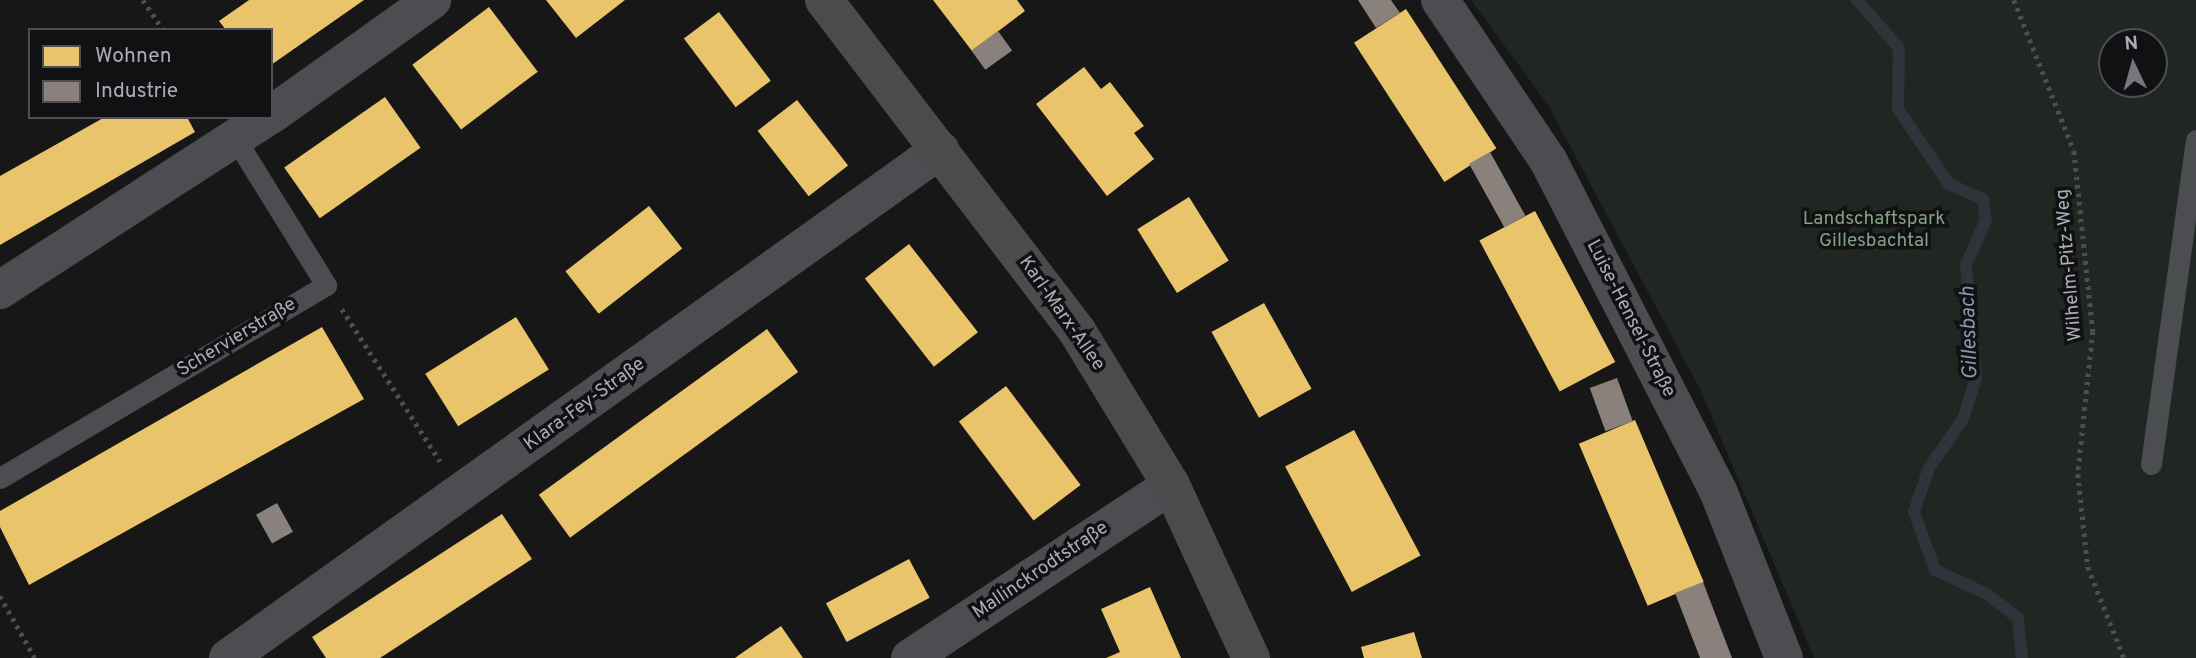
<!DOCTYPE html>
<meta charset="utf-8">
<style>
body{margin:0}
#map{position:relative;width:2196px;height:658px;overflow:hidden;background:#171717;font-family:Overpass,sans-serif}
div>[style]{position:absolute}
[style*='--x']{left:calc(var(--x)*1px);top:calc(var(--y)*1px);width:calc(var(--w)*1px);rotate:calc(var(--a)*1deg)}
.green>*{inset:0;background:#202621}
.homes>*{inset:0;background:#e9c46a;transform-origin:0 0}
.industry>*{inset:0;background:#8a817c;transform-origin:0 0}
.stream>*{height:12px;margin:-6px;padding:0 6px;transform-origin:6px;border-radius:6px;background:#2d343a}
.path>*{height:4.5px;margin-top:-2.25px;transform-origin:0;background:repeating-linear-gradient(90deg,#4d4e51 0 3.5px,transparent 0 8.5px)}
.lane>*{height:21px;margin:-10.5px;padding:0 10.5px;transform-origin:10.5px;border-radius:10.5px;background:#4c4d50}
.street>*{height:38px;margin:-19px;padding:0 19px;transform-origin:19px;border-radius:19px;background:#4c4d50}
.secondary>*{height:38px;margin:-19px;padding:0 19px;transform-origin:19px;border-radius:19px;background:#4b4b4e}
span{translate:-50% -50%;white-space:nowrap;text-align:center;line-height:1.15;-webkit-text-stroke:7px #111113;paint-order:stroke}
.park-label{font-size:19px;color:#82a184}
.street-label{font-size:19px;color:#a9adb7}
.water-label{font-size:21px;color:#839ab0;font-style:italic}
.legend{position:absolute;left:28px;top:28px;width:245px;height:91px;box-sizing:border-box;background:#111113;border:2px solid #4e4f55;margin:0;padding:9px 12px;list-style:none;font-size:21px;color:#a9adb7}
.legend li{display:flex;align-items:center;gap:14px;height:35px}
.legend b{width:35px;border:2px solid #4e4f55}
.north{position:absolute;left:2098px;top:28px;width:70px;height:70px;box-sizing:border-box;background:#111113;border:2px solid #4e4f55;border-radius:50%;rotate:355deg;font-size:19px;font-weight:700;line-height:28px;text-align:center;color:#a9adb7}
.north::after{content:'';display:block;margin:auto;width:24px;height:32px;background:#76787f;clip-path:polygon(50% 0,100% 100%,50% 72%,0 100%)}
</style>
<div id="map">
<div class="green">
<div style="clip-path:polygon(evenodd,1471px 0,2196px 0,2196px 658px,1814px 658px,1700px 389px,1548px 105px,1471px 0,2112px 42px,2154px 42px,2154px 84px,2112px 84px,2112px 42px)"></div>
</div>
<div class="homes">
<div style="clip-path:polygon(249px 0,364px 0,271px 65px,271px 30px,226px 30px,219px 21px)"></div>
<div style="clip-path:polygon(546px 0,625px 0,576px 38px)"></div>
<div style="clip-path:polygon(933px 0,1017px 0,1025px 11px,972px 51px)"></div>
<div style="left:489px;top:7px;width:81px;height:96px;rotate:53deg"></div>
<div style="left:1406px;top:9px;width:166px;height:62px;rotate:57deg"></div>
<div style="left:719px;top:12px;width:86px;height:44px;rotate:53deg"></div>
<div style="clip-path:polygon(1084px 67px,1101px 89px,1110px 82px,1144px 126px,1134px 133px,1154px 159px,1107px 196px,1036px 104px)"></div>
<div style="left:385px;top:97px;width:62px;height:123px;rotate:55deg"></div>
<div style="left:797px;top:100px;width:83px;height:50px;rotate:52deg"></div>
<div style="clip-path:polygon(105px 117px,187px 117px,195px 132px,0 245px,0 176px)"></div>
<div style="left:1189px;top:197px;width:75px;height:61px;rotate:58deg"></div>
<div style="left:649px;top:206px;width:54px;height:106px;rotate:52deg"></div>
<div style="left:1535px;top:211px;width:171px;height:63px;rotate:62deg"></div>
<div style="left:909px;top:244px;width:112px;height:56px;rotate:52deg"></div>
<div style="left:1264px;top:303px;width:98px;height:60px;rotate:61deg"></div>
<div style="left:516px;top:317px;width:62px;height:107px;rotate:58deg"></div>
<div style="clip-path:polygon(322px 327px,364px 399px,29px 585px,0 527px,0 511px)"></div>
<div style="left:767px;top:329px;width:53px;height:282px;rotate:54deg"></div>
<div style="left:1006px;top:386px;width:124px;height:59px;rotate:53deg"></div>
<div style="left:1635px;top:420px;width:176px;height:61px;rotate:67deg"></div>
<div style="left:1354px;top:430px;width:142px;height:78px;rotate:62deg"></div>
<div style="clip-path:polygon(502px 514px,532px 559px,380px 658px,326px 658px,312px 637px)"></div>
<div style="left:909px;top:559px;width:44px;height:94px;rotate:62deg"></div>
<div style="clip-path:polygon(1150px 587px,1181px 658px,1106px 658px,1120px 652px,1101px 609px)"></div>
<div style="clip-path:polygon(781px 626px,803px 658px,735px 658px,739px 655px)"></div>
<div style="clip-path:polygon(1414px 632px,1422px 658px,1364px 658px,1361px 647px)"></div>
</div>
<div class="industry">
<div style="clip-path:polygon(1358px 0,1391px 0,1400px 13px,1376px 28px)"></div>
<div style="left:998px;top:31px;width:24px;height:33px;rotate:54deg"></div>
<div style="left:1490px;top:152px;width:73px;height:24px;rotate:61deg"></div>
<div style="left:1617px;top:378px;width:46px;height:29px;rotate:70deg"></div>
<div style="left:277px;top:503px;width:33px;height:24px;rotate:61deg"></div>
<div style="clip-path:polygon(1703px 582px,1732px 658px,1700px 658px,1675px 593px)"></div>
</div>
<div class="stream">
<div style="--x:1857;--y:0;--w:64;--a:48.8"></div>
<div style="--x:1899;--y:48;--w:61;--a:90.9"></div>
<div style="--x:1898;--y:109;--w:91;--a:55.8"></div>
<div style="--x:1949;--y:184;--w:37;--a:24"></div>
<div style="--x:1983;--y:199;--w:21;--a:82"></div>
<div style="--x:1986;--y:220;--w:49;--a:114"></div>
<div style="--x:1966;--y:265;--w:113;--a:84.9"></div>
<div style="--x:1976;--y:378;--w:43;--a:107.6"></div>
<div style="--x:1963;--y:419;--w:60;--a:124.8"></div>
<div style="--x:1929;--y:468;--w:46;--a:108.8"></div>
<div style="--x:1914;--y:512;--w:62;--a:70.1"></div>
<div style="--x:1935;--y:570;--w:57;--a:24.8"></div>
<div style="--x:1987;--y:594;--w:39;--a:38"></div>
<div style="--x:2018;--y:618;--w:40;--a:84.3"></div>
</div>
<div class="path">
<div style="--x:143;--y:0;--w:36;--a:56"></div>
<div style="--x:2014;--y:0;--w:162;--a:68.3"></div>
<div style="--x:2074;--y:151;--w:181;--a:84"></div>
<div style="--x:2093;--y:331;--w:144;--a:96"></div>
<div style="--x:2078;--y:474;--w:94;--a:83.9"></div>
<div style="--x:2088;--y:567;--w:98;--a:68.4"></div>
<div style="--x:342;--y:309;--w:181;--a:57.2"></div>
<div style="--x:0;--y:596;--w:71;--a:60.6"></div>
</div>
<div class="lane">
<div style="--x:2151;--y:464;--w:327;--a:-82.1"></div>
<div style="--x:0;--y:478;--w:379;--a:-30.6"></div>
<div style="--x:326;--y:285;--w:171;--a:-121.8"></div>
</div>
<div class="street">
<div style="--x:1440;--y:0;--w:193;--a:56"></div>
<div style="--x:1548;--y:160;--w:374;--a:62.8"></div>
<div style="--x:1719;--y:493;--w:177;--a:68.5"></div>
<div style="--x:271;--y:115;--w:198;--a:-35.5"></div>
<div style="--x:0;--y:290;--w:318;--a:-32.9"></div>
<div style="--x:228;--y:658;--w:875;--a:-35.51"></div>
<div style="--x:910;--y:658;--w:313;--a:-33.5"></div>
</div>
<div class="secondary">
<div style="--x:824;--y:0;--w:417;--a:52.6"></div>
<div style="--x:1077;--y:331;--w:180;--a:58.6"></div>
<div style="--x:1171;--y:485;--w:191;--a:65.2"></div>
</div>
<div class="park-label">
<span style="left:1874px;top:231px">Landschaftspark<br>Gillesbachtal</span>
</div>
<div class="street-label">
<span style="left:2070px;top:265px;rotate:-95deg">Wilhelm-Pitz-Weg</span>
<span style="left:1061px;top:314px;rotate:55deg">Karl-Marx-Allee</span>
<span style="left:1630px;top:319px;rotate:63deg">Luise-Hensel-Straße</span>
<span style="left:237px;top:338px;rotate:-31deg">Schervierstraße</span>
<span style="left:585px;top:405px;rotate:-36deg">Klara-Fey-Straße</span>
<span style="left:1041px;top:571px;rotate:-34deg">Mallinckrodtstraße</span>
</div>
<div class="water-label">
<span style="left:1970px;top:333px;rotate:-92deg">Gillesbach</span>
</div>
<ul class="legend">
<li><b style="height:19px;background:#e9c46a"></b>Wohnen</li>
<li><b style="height:19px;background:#8a817c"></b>Industrie</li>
</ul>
<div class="north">N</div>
</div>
